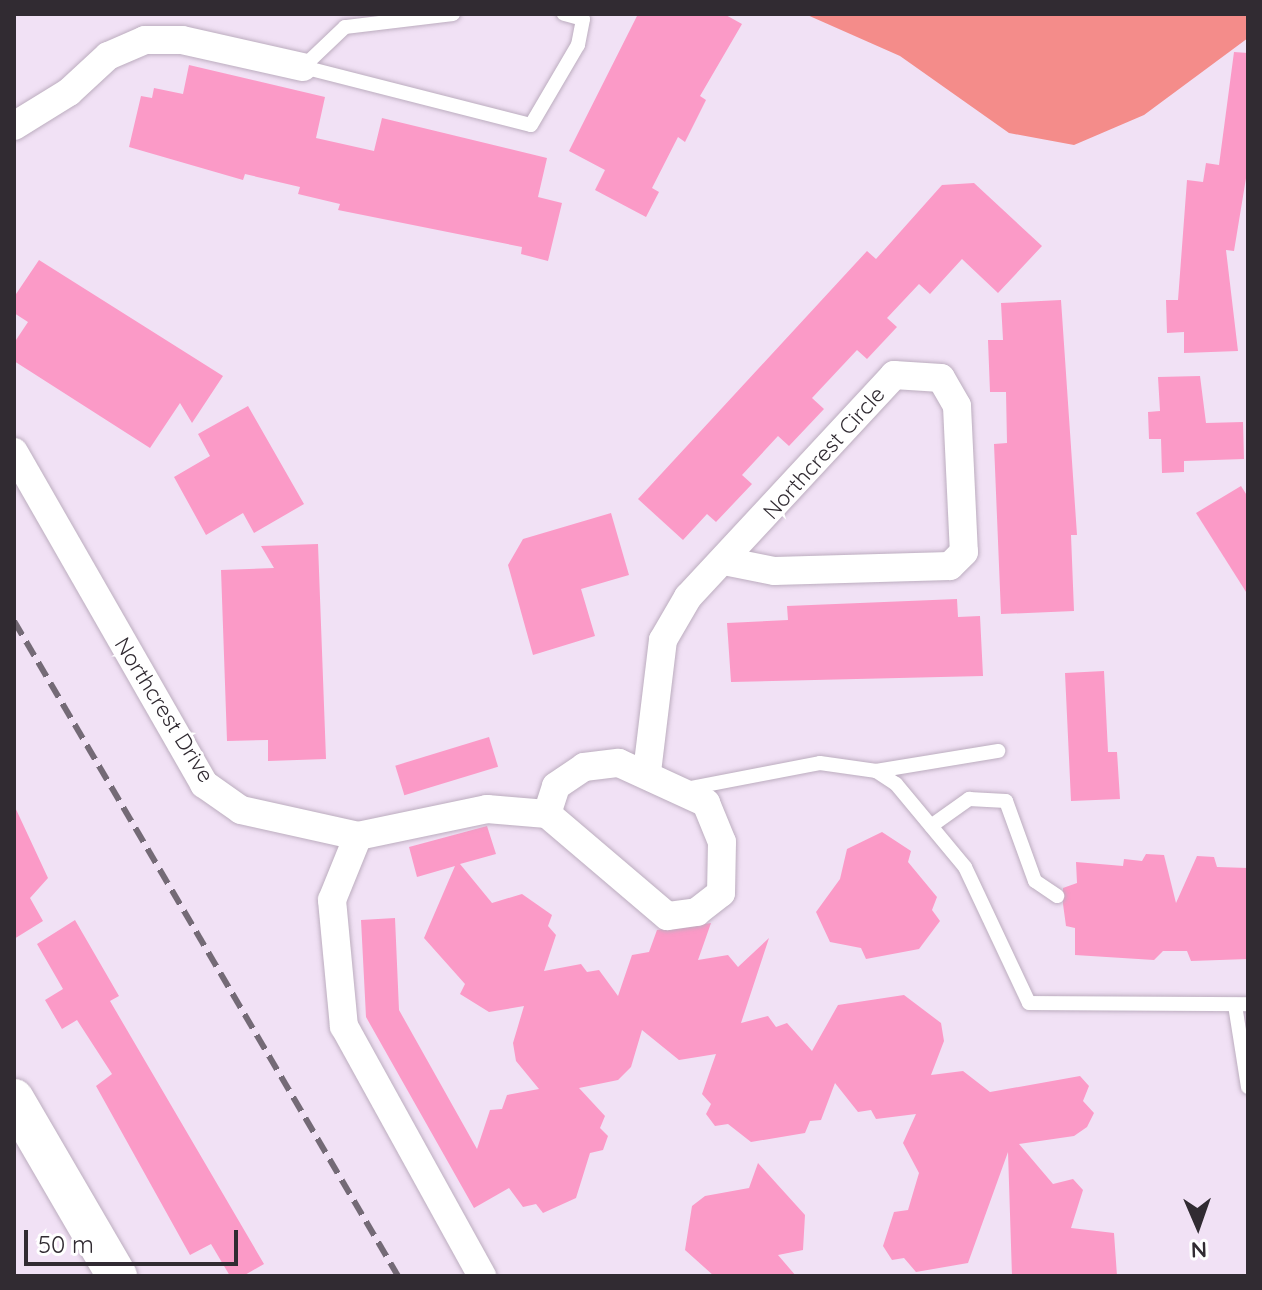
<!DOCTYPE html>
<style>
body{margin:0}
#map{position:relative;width:1262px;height:1290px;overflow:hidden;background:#f1e1f5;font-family:Quicksand,sans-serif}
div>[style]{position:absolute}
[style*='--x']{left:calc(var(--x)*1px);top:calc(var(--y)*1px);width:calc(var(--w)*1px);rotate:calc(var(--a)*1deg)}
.forest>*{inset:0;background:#f48c8a}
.building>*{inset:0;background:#fb9ac7;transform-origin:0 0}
.roads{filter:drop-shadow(0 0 2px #bcadbf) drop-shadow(0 0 2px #bcadbf)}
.lane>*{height:14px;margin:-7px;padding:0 7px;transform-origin:7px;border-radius:7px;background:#fff}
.street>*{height:28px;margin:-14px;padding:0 14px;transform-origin:14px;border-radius:14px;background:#fff}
.secondary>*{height:40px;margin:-20px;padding:0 20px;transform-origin:20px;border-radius:20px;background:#fff}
.rail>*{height:6px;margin-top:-3px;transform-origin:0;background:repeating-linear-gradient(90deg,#746a76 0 16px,transparent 0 24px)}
span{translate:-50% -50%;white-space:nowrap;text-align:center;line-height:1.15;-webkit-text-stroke:6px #fff;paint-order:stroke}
.street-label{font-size:22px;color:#312b32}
.frame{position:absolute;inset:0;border:16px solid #312b32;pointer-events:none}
.north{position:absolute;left:1158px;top:1186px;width:80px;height:80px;-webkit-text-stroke:6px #fff;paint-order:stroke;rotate:178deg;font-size:22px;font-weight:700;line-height:32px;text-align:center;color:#312b32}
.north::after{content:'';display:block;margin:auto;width:28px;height:36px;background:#312b32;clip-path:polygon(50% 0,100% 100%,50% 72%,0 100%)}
.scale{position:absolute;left:24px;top:1230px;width:214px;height:36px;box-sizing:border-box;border:4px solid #312b32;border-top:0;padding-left:10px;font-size:24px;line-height:28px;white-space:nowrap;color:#312b32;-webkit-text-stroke:6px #fff;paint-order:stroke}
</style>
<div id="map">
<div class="forest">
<div style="clip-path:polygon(805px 14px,1248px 14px,1248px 38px,1144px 115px,1074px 145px,1009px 133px,900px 56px)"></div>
</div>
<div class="building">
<div style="clip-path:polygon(638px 14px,724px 14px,742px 24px,700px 96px,706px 100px,685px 142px,678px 137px,652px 188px,659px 192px,646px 217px,595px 190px,605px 170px,569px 151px)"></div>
<div style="clip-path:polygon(1234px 52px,1248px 53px,1248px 166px,1234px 251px,1226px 250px,1238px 351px,1184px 353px,1184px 332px,1167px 333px,1166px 300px,1178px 300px,1187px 180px,1203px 182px,1206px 163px,1219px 165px)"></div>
<div style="clip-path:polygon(189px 65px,325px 97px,316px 138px,374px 151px,382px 118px,547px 158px,538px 197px,562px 203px,548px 261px,521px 254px,522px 247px,338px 210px,340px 204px,298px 194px,300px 187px,245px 174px,243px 180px,129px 147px,141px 96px,152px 98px,154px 88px,183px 94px)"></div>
<div style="clip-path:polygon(974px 183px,1042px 246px,998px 293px,962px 259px,930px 294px,919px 284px,887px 318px,897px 327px,867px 359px,857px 350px,812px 398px,824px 409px,789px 446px,778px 436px,742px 475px,752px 484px,716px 522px,707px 514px,683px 540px,638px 499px,867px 251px,876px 259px,942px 185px)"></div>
<div style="clip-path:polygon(39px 260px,223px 376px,192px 423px,180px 403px,150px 448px,14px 361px,14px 343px,28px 322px,14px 313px,14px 297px)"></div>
<div style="clip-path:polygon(1061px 300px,1077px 535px,1071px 535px,1074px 611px,1001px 614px,994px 444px,1007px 443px,1006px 392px,990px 392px,988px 340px,1003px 340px,1001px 303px)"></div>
<div style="clip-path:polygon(1200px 376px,1206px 423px,1243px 422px,1244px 459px,1184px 461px,1184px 472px,1162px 473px,1161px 439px,1149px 439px,1148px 412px,1160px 411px,1158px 377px)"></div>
<div style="clip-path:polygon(248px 406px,304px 504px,254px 533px,243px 513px,206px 535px,174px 477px,210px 456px,198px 434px)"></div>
<div style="clip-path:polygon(1241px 486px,1248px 497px,1248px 595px,1196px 513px)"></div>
<div style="clip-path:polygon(611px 513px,629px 575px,581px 589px,595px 636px,533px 655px,508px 565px,523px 539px)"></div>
<div style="clip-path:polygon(318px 544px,326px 759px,268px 761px,268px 740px,227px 741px,221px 570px,274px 568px,261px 546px)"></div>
<div style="clip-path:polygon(957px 599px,958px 617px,980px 616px,983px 676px,731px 682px,727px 623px,788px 620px,787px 606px)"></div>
<div style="clip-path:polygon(1104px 671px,1108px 752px,1117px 752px,1120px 799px,1071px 801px,1065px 673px)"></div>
<div style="left:489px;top:737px;width:31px;height:98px;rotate:73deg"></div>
<div style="clip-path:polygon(14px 805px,48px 878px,30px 898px,43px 921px,14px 939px)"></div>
<div style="clip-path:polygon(487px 826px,496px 854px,460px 864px,492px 903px,522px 894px,552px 915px,548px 926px,556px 935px,544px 971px,581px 964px,587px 972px,599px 970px,618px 996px,632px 955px,649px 952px,657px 930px,711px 923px,698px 960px,728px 955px,738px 967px,769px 938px,741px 1023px,768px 1016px,776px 1027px,787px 1023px,812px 1051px,838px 1005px,904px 995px,941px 1023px,944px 1041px,931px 1075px,963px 1071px,990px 1092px,1080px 1076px,1089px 1086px,1083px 1101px,1094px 1113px,1087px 1127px,1074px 1136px,1019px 1144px,1053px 1184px,1073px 1179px,1083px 1190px,1071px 1228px,1114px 1233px,1117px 1276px,1012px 1276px,1008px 1152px,968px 1263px,916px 1272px,904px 1258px,892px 1260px,883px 1246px,894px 1212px,908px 1210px,919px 1173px,903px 1143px,916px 1114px,876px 1119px,871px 1110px,858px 1112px,835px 1083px,821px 1120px,810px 1121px,805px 1133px,751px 1142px,728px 1124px,715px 1126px,706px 1114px,711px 1104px,702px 1094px,716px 1054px,679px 1060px,642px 1030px,631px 1067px,618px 1080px,579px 1088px,605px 1116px,600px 1128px,608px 1136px,603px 1150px,590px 1153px,576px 1198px,543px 1213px,536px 1204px,523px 1207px,509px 1188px,474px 1208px,366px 1017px,361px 920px,395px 918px,399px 1010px,477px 1149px,490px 1110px,502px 1109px,507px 1095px,539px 1089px,516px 1061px,513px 1043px,524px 1006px,489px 1012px,460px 994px,465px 984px,424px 938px,455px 866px,417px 877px,409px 847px)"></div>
<div style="clip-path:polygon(882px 832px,911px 851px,908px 862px,937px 897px,932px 910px,940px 921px,919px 949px,866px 959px,861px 948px,830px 942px,816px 912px,840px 879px,847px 849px)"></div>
<div style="clip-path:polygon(1146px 854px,1164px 855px,1176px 903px,1197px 856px,1214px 857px,1217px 867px,1248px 868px,1248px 959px,1191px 961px,1187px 951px,1163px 951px,1154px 960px,1075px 955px,1075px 928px,1066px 926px,1063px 904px,1063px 888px,1077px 883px,1076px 862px,1123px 866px,1124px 859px,1142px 861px)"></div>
<div style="clip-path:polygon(75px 920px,119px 996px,110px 1001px,264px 1264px,243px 1276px,230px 1276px,211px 1244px,190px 1255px,96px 1086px,112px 1074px,77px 1020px,62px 1029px,45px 1000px,63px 989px,37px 944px)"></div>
<div style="clip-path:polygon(758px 1163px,805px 1215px,803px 1250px,778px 1255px,796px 1276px,714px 1276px,685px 1250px,692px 1206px,705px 1196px,749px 1188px)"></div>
</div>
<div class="roads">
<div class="lane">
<div style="--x:453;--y:14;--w:109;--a:173.1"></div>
<div style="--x:345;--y:27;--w:58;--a:136.4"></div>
<div style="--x:303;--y:67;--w:235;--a:14.3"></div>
<div style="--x:531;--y:125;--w:93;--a:-59.6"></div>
<div style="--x:578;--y:45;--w:26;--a:-79"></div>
<div style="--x:583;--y:19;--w:20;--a:-165"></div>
<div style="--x:876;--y:771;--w:124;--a:-9.3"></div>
<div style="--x:685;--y:789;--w:137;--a:-10.9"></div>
<div style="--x:820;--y:763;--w:57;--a:8.1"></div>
<div style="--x:876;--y:771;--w:24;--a:33"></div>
<div style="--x:896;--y:784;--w:108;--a:50.3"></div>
<div style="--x:965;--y:867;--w:150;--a:64.8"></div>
<div style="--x:1029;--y:1003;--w:219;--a:0.3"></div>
<div style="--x:931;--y:826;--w:47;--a:-35.4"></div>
<div style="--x:969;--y:799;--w:37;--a:3"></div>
<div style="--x:1006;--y:801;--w:85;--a:70.1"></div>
<div style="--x:1035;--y:881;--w:27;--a:34"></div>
<div style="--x:1235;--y:1005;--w:83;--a:81"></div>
</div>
<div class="street">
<div style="--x:14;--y:126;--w:65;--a:-31.7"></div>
<div style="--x:69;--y:92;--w:53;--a:-42.7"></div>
<div style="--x:108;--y:56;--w:40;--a:-23.4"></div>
<div style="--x:145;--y:40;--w:37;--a:0"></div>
<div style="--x:182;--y:40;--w:124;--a:12.6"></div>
<div style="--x:14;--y:452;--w:383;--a:60.2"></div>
<div style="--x:204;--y:784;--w:45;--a:35.1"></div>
<div style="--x:241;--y:810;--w:120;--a:12.5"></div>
<div style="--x:358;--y:836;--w:69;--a:112.1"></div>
<div style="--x:332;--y:900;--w:127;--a:84.6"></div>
<div style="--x:344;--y:1026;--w:286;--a:61.1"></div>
<div style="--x:647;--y:772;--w:133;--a:-83.1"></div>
<div style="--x:663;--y:640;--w:50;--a:-59.8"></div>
<div style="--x:688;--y:597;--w:303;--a:-47.1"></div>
<div style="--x:894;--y:375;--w:47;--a:3.7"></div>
<div style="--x:941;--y:378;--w:32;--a:60"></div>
<div style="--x:957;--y:406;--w:146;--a:87.3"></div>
<div style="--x:964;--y:552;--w:20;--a:135"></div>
<div style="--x:950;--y:566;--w:176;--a:178.4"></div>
<div style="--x:774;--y:571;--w:51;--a:-168.7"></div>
<div style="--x:358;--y:836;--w:132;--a:-11.8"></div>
<div style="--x:487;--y:809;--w:60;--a:4.8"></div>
<div style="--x:547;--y:814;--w:29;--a:-72"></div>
<div style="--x:556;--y:786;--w:34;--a:-34"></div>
<div style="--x:584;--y:767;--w:35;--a:-7"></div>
<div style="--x:619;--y:763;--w:96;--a:24.7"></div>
<div style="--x:706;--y:803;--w:42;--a:67.7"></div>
<div style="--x:722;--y:842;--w:51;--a:91.1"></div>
<div style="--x:721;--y:893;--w:31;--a:142"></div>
<div style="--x:697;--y:912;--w:30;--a:172"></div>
<div style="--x:667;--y:916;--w:157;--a:-139.6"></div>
</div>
<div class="secondary">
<div style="--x:14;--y:1099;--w:205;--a:59.8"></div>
</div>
</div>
<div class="rail">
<div style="--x:14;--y:621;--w:759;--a:59.62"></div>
</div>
<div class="street-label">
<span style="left:824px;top:453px;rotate:-48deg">Northcrest Circle</span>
<span style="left:164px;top:710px;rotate:58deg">Northcrest Drive</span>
</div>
<div class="frame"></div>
<div class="north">N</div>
<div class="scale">50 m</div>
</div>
